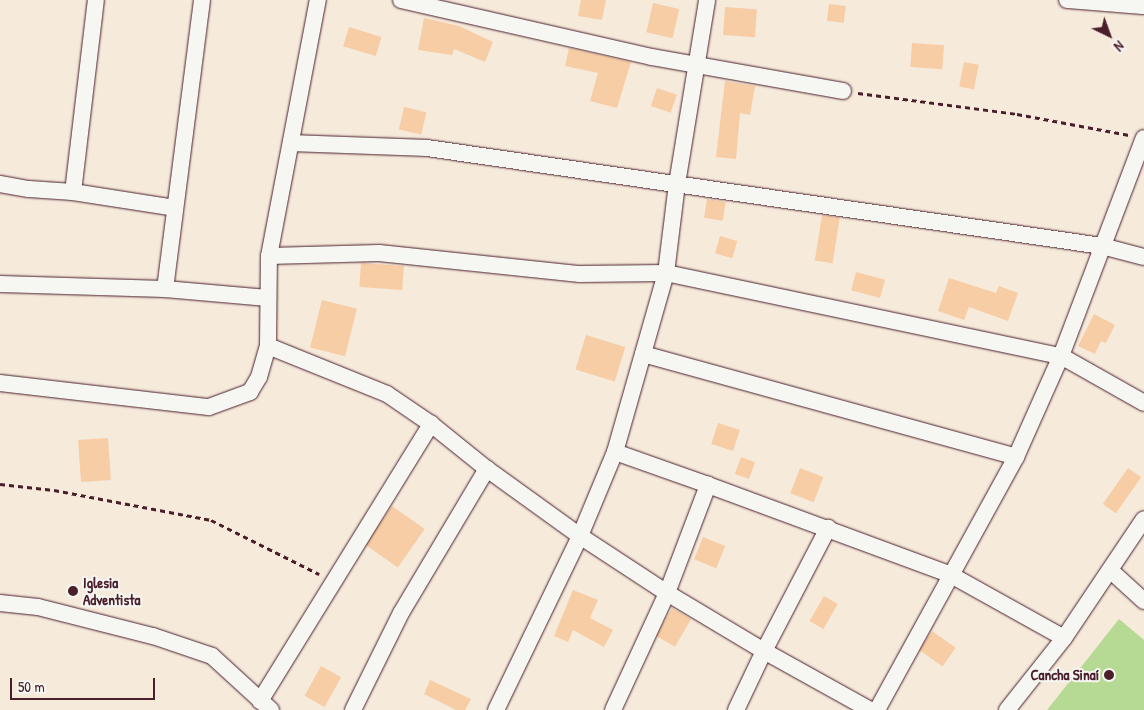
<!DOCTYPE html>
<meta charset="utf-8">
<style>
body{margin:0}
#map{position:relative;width:1144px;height:710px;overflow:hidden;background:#f6eadb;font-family:"Patrick Hand",sans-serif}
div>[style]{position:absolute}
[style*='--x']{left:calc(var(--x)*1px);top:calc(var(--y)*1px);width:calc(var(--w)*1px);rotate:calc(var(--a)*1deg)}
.green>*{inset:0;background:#b6d994}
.building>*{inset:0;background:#f7cda6;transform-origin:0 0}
.path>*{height:3px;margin-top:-1.5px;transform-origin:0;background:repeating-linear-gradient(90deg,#4a1f2b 0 5px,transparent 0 9px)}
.roads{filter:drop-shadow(0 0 1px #4a1f2b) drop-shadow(0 0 1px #4a1f2b)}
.street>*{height:16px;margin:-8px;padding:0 8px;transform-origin:8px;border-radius:8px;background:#f6f6f2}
.dots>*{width:14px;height:14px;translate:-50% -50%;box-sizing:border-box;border:2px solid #f6f6f2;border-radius:50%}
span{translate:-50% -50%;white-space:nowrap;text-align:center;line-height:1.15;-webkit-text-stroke:4px #f6f6f2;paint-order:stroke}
.poi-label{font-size:15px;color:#4a1f2b;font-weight:700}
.left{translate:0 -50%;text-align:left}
.right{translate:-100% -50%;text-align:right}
.north{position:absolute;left:1084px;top:10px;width:50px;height:50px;-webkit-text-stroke:4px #f6f6f2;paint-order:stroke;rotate:138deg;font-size:14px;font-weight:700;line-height:20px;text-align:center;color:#4a1f2b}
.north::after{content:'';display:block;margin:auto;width:18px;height:22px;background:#4a1f2b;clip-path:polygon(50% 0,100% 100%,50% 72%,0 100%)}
.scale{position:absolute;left:10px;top:678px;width:145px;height:22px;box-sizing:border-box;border:2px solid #4a1f2b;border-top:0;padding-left:6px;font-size:15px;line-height:18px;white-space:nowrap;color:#4a1f2b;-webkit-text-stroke:4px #f6f6f2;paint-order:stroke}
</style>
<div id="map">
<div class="green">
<div style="clip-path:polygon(1119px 619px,1144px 640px,1144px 710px,1047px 710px)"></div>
</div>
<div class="building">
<div style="clip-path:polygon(581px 0,606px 0,602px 20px,578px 16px)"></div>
<div style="left:653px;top:3px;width:27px;height:30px;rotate:13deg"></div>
<div style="left:829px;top:4px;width:17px;height:17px;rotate:7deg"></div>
<div style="left:725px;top:7px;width:32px;height:28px;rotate:4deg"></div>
<div style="clip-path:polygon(424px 18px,459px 26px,493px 42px,485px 62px,454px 49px,452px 55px,418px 50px)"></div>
<div style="left:349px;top:27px;width:34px;height:20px;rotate:17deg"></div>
<div style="left:912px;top:43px;width:32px;height:24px;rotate:4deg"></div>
<div style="clip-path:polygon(569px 48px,631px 62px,617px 108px,590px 101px,598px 73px,565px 66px)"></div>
<div style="left:964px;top:62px;width:15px;height:25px;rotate:11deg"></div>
<div style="clip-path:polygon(725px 81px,755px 86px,750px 115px,740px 113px,736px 159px,716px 157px)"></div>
<div style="left:657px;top:88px;width:21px;height:19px;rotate:19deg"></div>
<div style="left:404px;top:107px;width:23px;height:23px;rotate:13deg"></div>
<div style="left:707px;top:199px;width:19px;height:19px;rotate:9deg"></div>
<div style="left:822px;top:215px;width:18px;height:46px;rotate:9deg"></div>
<div style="left:720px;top:236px;width:18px;height:18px;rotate:16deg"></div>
<div style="left:361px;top:263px;width:43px;height:24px;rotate:4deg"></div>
<div style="left:856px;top:272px;width:30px;height:19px;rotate:15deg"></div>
<div style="clip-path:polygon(949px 278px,996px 293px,999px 286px,1018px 293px,1008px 321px,969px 307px,964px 320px,938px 311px)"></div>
<div style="left:322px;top:300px;width:36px;height:49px;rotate:14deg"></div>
<div style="clip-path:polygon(1094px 314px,1115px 325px,1106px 343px,1101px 341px,1095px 354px,1078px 346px)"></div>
<div style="left:586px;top:335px;width:41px;height:36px;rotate:17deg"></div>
<div style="left:718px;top:423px;width:23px;height:22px;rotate:18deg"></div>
<div style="left:108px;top:438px;width:42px;height:30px;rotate:86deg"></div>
<div style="left:741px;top:457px;width:15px;height:18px;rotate:20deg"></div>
<div style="left:800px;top:468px;width:25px;height:27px;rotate:21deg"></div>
<div style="left:1128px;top:468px;width:16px;height:44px;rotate:35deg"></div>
<div style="left:392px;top:506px;width:40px;height:47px;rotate:35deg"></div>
<div style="left:703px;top:537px;width:24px;height:24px;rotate:22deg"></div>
<div style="clip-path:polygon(573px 590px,598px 600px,590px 618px,613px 630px,604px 647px,573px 630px,568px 642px,554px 636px)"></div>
<div style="left:824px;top:596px;width:16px;height:29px;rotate:30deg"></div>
<div style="left:672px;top:608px;width:22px;height:32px;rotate:30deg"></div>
<div style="left:932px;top:631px;width:29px;height:23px;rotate:35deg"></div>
<div style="left:321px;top:666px;width:23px;height:34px;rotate:29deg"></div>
<div style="clip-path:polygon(430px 680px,471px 699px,465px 710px,456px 710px,424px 694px)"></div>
</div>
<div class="path">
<div style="--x:858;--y:93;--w:160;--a:7.5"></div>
<div style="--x:1017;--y:114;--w:114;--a:10.6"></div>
<div style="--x:0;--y:484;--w:54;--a:6.3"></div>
<div style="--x:54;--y:490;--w:160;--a:10.8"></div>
<div style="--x:211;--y:520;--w:121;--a:26.6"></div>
</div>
<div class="roads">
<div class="street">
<div style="--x:401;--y:0;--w:257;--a:12.8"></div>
<div style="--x:652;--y:57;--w:194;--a:10.1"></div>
<div style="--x:1067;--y:0;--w:77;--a:4.5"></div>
<div style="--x:291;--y:143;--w:136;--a:2.1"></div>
<div style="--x:427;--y:148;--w:682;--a:8.26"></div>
<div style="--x:1102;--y:246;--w:43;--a:14.7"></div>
<div style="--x:0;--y:184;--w:29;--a:10"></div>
<div style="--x:29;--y:189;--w:44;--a:3.9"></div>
<div style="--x:73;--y:192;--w:103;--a:8.9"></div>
<div style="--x:73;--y:192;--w:193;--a:-83.2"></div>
<div style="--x:269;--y:256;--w:110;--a:-1.6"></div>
<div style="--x:379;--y:253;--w:202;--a:6"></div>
<div style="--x:580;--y:274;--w:86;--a:-0.7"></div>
<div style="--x:666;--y:273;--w:404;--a:11.9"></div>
<div style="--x:1061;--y:356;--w:95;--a:29.5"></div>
<div style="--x:0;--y:284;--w:165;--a:1.7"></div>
<div style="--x:165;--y:289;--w:103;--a:5"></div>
<div style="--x:165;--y:289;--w:291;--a:-82.7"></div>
<div style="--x:268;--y:346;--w:128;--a:22"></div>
<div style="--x:387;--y:394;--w:53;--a:34.3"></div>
<div style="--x:431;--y:424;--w:72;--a:38.8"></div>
<div style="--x:487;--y:469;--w:115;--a:35.8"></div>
<div style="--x:580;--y:536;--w:104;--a:33.2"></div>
<div style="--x:667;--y:593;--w:113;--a:30.9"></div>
<div style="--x:764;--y:651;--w:121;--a:29.1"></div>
<div style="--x:643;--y:354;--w:387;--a:15.4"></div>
<div style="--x:0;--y:383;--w:210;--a:6.6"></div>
<div style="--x:209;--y:407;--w:44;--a:-20.1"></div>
<div style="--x:250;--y:392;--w:17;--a:-59"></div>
<div style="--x:259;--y:377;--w:32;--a:-74"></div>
<div style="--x:268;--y:346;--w:90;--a:-89.4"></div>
<div style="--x:269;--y:256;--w:261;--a:-79.2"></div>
<div style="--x:615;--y:452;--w:99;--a:19.5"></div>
<div style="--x:1110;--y:570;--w:46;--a:42.4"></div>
<div style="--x:0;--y:603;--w:38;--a:6"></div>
<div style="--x:38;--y:607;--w:119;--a:14.2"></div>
<div style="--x:153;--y:636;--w:62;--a:18.7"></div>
<div style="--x:212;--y:656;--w:80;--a:42.5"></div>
<div style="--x:260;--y:701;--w:326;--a:-58.3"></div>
<div style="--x:353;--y:710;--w:108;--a:-63.7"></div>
<div style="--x:401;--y:613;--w:168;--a:-59.2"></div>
<div style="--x:496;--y:710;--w:193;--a:-64.2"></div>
<div style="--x:580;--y:536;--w:91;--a:-67.4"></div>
<div style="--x:615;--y:452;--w:186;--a:-74.1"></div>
<div style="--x:666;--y:273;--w:90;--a:-83"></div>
<div style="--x:677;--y:184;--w:186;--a:-80.7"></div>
<div style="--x:613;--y:710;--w:129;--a:-65.2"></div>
<div style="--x:667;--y:593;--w:116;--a:-69.2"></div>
<div style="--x:708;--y:485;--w:259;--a:20.3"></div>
<div style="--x:951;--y:575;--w:129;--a:29.1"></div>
<div style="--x:736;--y:710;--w:65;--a:-64.6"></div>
<div style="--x:764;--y:651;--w:139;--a:-62.5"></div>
<div style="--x:877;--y:710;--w:289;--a:-61.2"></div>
<div style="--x:1016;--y:457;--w:111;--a:-66"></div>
<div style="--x:1061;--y:356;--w:233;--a:-69.2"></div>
<div style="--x:1007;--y:710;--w:92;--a:-51.6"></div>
<div style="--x:1064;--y:638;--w:143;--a:-56.1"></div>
</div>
</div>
<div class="dots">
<div style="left:73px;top:591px;background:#4a1f2b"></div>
<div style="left:1109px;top:675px;background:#4a1f2b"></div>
</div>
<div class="poi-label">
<span class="left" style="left:83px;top:591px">Iglesia<br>Adventista</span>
<span class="right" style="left:1099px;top:675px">Cancha Sinaí</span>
</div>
<div class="north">N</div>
<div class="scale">50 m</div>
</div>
